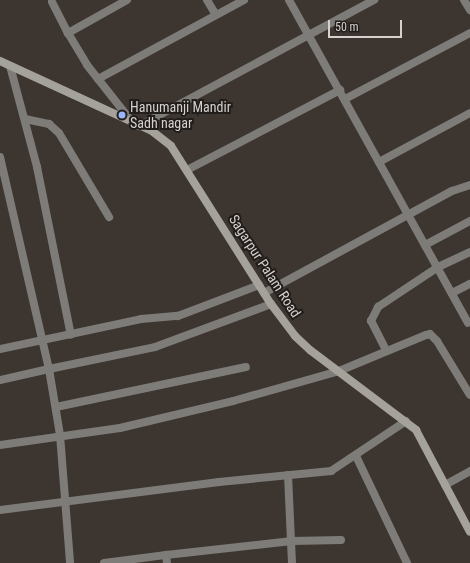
<!DOCTYPE html>
<style>
body{margin:0}
#map{position:relative;width:470px;height:563px;overflow:hidden;background:#3d3530;font-family:"Roboto Condensed",sans-serif}
div>[style]{position:absolute}
[style*='--x']{left:calc(var(--x)*1px);top:calc(var(--y)*1px);width:calc(var(--w)*1px);rotate:calc(var(--a)*1deg)}
.street>*{height:8px;margin:-4px;padding:0 4px;transform-origin:4px;border-radius:4px;background:#7e7c78}
.secondary>*{height:8px;margin:-4px;padding:0 4px;transform-origin:4px;border-radius:4px;background:#a5a29c}
.dots>*{width:11px;height:11px;translate:-50% -50%;box-sizing:border-box;border:2px solid #211d1b;border-radius:50%}
span{translate:-50% -50%;white-space:nowrap;text-align:center;line-height:1.15;-webkit-text-stroke:4px #211d1b;paint-order:stroke}
.poi-label{font-size:14px;color:#d6d1ce}
.left{translate:0 -50%;text-align:left}
.street-label{font-size:14px;color:#d6d1ce}
.scale{position:absolute;left:328px;top:20px;width:74px;height:18px;box-sizing:border-box;border:2px solid #d6d1ce;border-top:0;padding-left:5px;font-size:12px;line-height:14px;white-space:nowrap;color:#d6d1ce;-webkit-text-stroke:3px #211d1b;paint-order:stroke}
</style>
<div id="map">
<div class="street">
<div style="--x:127;--y:0;--w:68;--a:150.8"></div>
<div style="--x:68;--y:33;--w:37;--a:59"></div>
<div style="--x:87;--y:65;--w:73;--a:51.7"></div>
<div style="--x:207;--y:0;--w:17;--a:59"></div>
<div style="--x:289;--y:0;--w:369;--a:61"></div>
<div style="--x:464;--y:0;--w:12;--a:59"></div>
<div style="--x:52;--y:2;--w:35;--a:63"></div>
<div style="--x:10;--y:66;--w:105;--a:75"></div>
<div style="--x:37;--y:167;--w:171;--a:78.6"></div>
<div style="--x:98;--y:79;--w:166;--a:-28.4"></div>
<div style="--x:345;--y:99;--w:141;--a:-27.8"></div>
<div style="--x:25;--y:119;--w:25;--a:12"></div>
<div style="--x:49;--y:124;--w:13;--a:42"></div>
<div style="--x:59;--y:133;--w:98;--a:59.2"></div>
<div style="--x:139;--y:126;--w:267;--a:-28.2"></div>
<div style="--x:0;--y:157;--w:218;--a:77"></div>
<div style="--x:49;--y:369;--w:108;--a:-11.7"></div>
<div style="--x:155;--y:347;--w:124;--a:-20.3"></div>
<div style="--x:379;--y:162;--w:103;--a:-28.3"></div>
<div style="--x:187;--y:170;--w:173;--a:-27.6"></div>
<div style="--x:425;--y:245;--w:51;--a:-28.1"></div>
<div style="--x:264;--y:293;--w:214;--a:-28.5"></div>
<div style="--x:452;--y:191;--w:19;--a:-18"></div>
<div style="--x:452;--y:293;--w:20;--a:-27"></div>
<div style="--x:0;--y:349;--w:144;--a:-12"></div>
<div style="--x:141;--y:319;--w:37;--a:-5"></div>
<div style="--x:178;--y:316;--w:87;--a:-20.9"></div>
<div style="--x:386;--y:350;--w:33;--a:-117"></div>
<div style="--x:371;--y:321;--w:16;--a:-63"></div>
<div style="--x:378;--y:307;--w:72;--a:-33.7"></div>
<div style="--x:438;--y:267;--w:35;--a:-25"></div>
<div style="--x:0;--y:380;--w:50;--a:-12.7"></div>
<div style="--x:49;--y:369;--w:67;--a:80.5"></div>
<div style="--x:60;--y:435;--w:128;--a:85.5"></div>
<div style="--x:56;--y:407;--w:194;--a:-11.9"></div>
<div style="--x:0;--y:445;--w:121;--a:-8.1"></div>
<div style="--x:120;--y:428;--w:116;--a:-13.4"></div>
<div style="--x:233;--y:401;--w:110;--a:-15.8"></div>
<div style="--x:339;--y:371;--w:94;--a:-22.5"></div>
<div style="--x:426;--y:335;--w:4;--a:-14"></div>
<div style="--x:430;--y:334;--w:10;--a:45"></div>
<div style="--x:437;--y:341;--w:63;--a:58.6"></div>
<div style="--x:356;--y:456;--w:119;--a:64.5"></div>
<div style="--x:288;--y:475;--w:88;--a:87.4"></div>
<div style="--x:445;--y:485;--w:29;--a:-29"></div>
<div style="--x:0;--y:510;--w:221;--a:-7.3"></div>
<div style="--x:219;--y:482;--w:113;--a:-5.6"></div>
<div style="--x:331;--y:471;--w:90;--a:-33.7"></div>
<div style="--x:166;--y:555;--w:127;--a:-6.3"></div>
<div style="--x:292;--y:541;--w:49;--a:-1.2"></div>
<div style="--x:104;--y:563;--w:63;--a:-7.4"></div>
<div style="--x:166;--y:555;--w:8;--a:83"></div>
</div>
<div class="secondary">
<div style="--x:0;--y:61;--w:167;--a:24.7"></div>
<div style="--x:152;--y:131;--w:24;--a:38"></div>
<div style="--x:171;--y:146;--w:187;--a:57.7"></div>
<div style="--x:271;--y:304;--w:40;--a:53"></div>
<div style="--x:295;--y:336;--w:21;--a:43"></div>
<div style="--x:310;--y:350;--w:133;--a:37"></div>
<div style="--x:416;--y:430;--w:115;--a:62.1"></div>
</div>
<div class="dots">
<div style="left:122px;top:115px;background:#99b5fd"></div>
</div>
<div class="poi-label">
<span class="left" style="left:130px;top:115px">Hanumanji Mandir<br>Sadh nagar</span>
</div>
<div class="street-label">
<span style="left:265px;top:266px;rotate:57deg">Sagarpur Palam Road</span>
</div>
<div class="scale">50 m</div>
</div>
